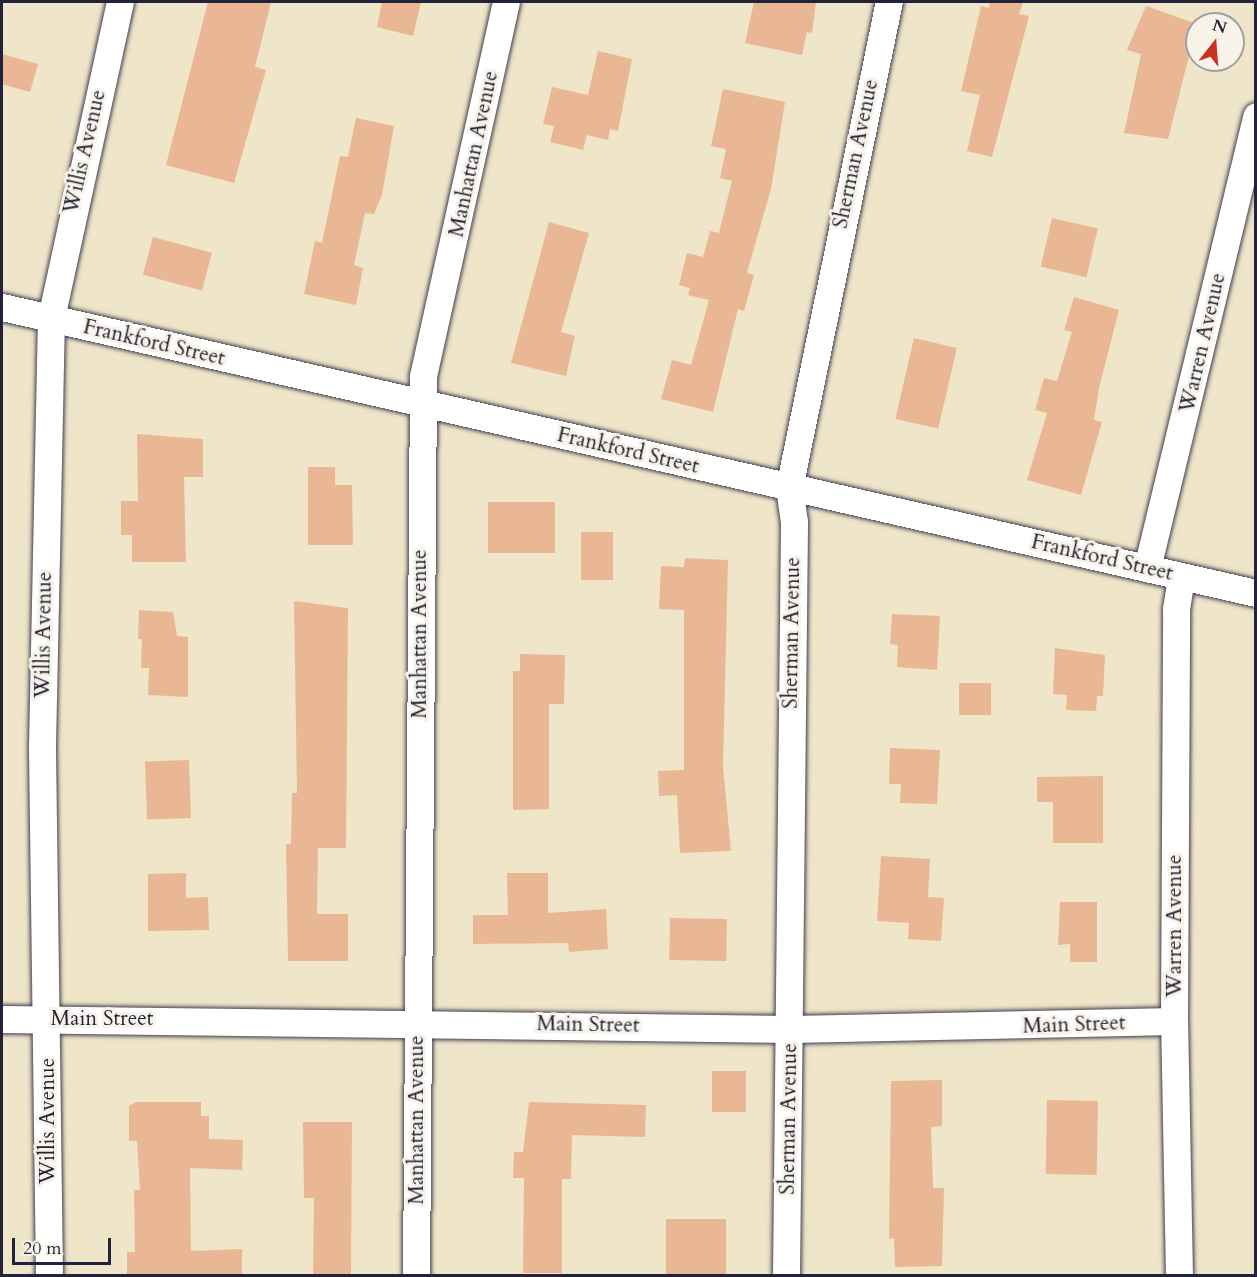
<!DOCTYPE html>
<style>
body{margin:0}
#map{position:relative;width:1257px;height:1277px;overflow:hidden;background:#efe5c9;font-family:Cardo,serif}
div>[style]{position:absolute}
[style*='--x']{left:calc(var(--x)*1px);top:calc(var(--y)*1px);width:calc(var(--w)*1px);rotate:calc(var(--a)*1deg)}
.building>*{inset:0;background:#eab795;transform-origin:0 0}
.roads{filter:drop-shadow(0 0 2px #413f50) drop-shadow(0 0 2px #413f50)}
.minor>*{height:27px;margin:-13.5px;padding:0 13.5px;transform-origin:13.5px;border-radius:13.5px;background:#fff}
span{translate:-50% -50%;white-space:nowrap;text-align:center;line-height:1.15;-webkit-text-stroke:6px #f7f3e8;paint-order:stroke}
.street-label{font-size:21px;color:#22223b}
.frame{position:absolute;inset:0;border:3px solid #22223b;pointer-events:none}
.north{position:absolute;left:1185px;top:12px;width:60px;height:60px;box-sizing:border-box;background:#f7f3e8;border:2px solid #a29fa3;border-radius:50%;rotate:17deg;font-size:16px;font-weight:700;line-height:24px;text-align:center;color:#22223b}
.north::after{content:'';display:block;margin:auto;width:21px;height:27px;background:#c8321e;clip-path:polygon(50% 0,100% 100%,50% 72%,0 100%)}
.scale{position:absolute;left:12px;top:1238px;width:99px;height:27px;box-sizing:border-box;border:3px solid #22223b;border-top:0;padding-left:8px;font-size:18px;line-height:21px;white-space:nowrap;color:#22223b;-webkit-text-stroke:4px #f7f3e8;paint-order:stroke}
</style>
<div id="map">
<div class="building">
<div style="clip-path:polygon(208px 2px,271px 2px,255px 67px,266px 70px,234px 183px,166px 165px)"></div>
<div style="clip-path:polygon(382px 2px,421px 2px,413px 36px,377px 27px)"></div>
<div style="clip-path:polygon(754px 2px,816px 2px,812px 33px,807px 32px,802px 55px,745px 43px)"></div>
<div style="clip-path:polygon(990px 2px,1023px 2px,1019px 14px,1029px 16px,992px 157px,967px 151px,980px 95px,961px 91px,981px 6px,989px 8px)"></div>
<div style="clip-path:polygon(1146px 6px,1197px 24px,1168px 139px,1124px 133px,1141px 54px,1127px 50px)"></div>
<div style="clip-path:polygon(598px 51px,632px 59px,618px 131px,610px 129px,608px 140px,587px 135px,583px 150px,550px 142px,554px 126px,543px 124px,552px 87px,588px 95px)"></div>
<div style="clip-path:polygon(2px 54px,38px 64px,30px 92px,2px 84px)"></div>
<div style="clip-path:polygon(723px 89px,785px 102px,771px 189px,747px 273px,754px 275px,744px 311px,738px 309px,713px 412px,661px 399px,672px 360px,691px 365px,709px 300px,688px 295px,690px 288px,679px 285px,687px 253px,703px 257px,710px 231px,719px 233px,732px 181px,720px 178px,726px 149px,711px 146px)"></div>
<div style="clip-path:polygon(356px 118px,394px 126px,382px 195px,374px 214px,365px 213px,354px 265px,363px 268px,356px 305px,304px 294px,315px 241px,322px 243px,340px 156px,348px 157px)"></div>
<div style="left:1052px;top:218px;width:47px;height:50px;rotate:13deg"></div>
<div style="clip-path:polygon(549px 222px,589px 233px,561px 332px,575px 336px,566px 376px,511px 363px)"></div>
<div style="left:153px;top:237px;width:61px;height:39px;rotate:15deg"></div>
<div style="clip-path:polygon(1074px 297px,1119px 310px,1099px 388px,1094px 420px,1102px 422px,1081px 495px,1027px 480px,1047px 413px,1035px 410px,1044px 378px,1057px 381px,1072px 332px,1064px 330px)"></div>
<div style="left:914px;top:338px;width:44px;height:83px;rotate:13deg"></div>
<div style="clip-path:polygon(137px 434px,203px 439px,203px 477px,184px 477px,186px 562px,132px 562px,132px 535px,121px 535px,121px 501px,138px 501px)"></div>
<div style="clip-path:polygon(308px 467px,335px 467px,335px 485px,352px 485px,353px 545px,308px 545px)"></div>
<div style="left:488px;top:502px;width:67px;height:51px"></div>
<div style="left:581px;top:532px;width:32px;height:48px"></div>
<div style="clip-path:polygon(685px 558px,728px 560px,723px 766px,731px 851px,680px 853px,677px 795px,659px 796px,658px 771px,684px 770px,684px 610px,659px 609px,661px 566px,684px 567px)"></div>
<div style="clip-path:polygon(294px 601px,348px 608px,346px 848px,318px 848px,317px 914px,348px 914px,348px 961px,288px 961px,286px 844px,291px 844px,292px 793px,297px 793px)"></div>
<div style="clip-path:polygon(139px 610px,173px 612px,177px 636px,188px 637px,188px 697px,148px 695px,149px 668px,141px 668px,142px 639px,138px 639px)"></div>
<div style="clip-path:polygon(892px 614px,940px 616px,937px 670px,897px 667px,898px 645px,890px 644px)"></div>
<div style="clip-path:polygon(1055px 648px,1105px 655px,1103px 696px,1097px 696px,1096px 711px,1066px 710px,1067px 695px,1053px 694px)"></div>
<div style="clip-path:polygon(520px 654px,565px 655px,564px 704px,549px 704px,549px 809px,513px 810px,513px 671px,520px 671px)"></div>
<div style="left:959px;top:683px;width:32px;height:32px"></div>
<div style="clip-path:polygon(890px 748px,940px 750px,937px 804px,900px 803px,901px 784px,889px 784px)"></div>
<div style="left:189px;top:760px;width:58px;height:44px;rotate:88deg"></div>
<div style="clip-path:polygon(1103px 776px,1103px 843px,1053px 843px,1053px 802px,1037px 802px,1037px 777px)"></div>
<div style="clip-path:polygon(881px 856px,930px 859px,928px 897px,944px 898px,941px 941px,908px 939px,909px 923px,877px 921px)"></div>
<div style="clip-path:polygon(186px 873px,186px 898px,208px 897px,209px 930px,148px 931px,148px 874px)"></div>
<div style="clip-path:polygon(507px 873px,548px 873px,548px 913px,606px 909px,608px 949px,569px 952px,568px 943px,473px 944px,473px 915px,508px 915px)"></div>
<div style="clip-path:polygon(1060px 902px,1097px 902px,1097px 962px,1070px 962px,1070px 944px,1058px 945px)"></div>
<div style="left:670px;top:918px;width:57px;height:42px;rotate:1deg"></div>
<div style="left:746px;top:1071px;width:41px;height:34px;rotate:90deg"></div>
<div style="clip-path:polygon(942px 1080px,942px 1126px,931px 1127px,933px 1188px,944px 1188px,942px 1266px,895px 1267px,894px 1238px,889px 1239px,891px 1081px)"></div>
<div style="left:1047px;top:1100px;width:51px;height:74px;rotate:1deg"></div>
<div style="clip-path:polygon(136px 1102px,201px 1102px,201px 1116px,209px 1116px,209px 1139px,243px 1140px,242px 1170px,190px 1168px,191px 1251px,242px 1249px,242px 1275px,127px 1275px,127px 1252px,135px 1252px,134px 1190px,140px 1190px,137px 1141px,129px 1141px,129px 1106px)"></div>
<div style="clip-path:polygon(529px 1102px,646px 1105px,645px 1137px,572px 1135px,571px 1179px,562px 1179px,562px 1273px,523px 1273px,524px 1178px,513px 1178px,514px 1152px,523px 1152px)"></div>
<div style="clip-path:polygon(303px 1122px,352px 1122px,351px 1275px,313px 1275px,314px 1198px,304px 1198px)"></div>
<div style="left:666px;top:1219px;width:60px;height:55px"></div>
</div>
<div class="roads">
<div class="minor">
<div style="--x:2;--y:307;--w:1286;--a:12.85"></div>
<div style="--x:1147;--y:568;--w:465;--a:-76.4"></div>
<div style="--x:2;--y:1019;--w:789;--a:0.73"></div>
<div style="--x:791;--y:1029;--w:383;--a:-1.2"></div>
<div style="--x:49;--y:1276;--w:530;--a:-90.76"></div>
<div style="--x:42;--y:746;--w:428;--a:-88.8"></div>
<div style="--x:51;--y:318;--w:323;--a:-77.7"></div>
<div style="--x:416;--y:1276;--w:900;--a:-89.55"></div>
<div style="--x:423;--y:376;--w:383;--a:-77.5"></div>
<div style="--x:786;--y:1276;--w:754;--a:-89.39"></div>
<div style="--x:794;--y:522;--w:34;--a:-98"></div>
<div style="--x:789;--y:488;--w:496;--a:-78.4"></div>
<div style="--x:1179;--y:1276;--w:255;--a:-91.1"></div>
<div style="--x:1174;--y:1021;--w:412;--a:-89.7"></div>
<div style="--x:1176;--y:609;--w:33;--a:-81"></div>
</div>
</div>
<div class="street-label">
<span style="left:85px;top:152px;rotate:-77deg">Willis Avenue</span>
<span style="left:474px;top:154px;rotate:-78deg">Manhattan Avenue</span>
<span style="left:856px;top:154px;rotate:-78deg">Sherman Avenue</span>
<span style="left:154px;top:343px;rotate:13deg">Frankford Street</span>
<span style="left:1203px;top:343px;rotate:-77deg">Warren Avenue</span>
<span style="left:628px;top:451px;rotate:13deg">Frankford Street</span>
<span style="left:1102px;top:558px;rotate:13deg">Frankford Street</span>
<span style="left:792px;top:633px;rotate:-89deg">Sherman Avenue</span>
<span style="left:420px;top:634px;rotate:-90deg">Manhattan Avenue</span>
<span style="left:44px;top:635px;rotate:-89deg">Willis Avenue</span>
<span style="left:1175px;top:926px;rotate:-90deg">Warren Avenue</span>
<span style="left:102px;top:1019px">Main Street</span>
<span style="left:588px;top:1025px;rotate:1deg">Main Street</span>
<span style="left:1074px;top:1025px;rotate:-2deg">Main Street</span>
<span style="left:789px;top:1119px;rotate:-89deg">Sherman Avenue</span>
<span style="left:417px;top:1120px;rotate:-90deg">Manhattan Avenue</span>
<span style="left:48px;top:1121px;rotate:-90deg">Willis Avenue</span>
</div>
<div class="frame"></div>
<div class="north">N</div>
<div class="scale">20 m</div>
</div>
